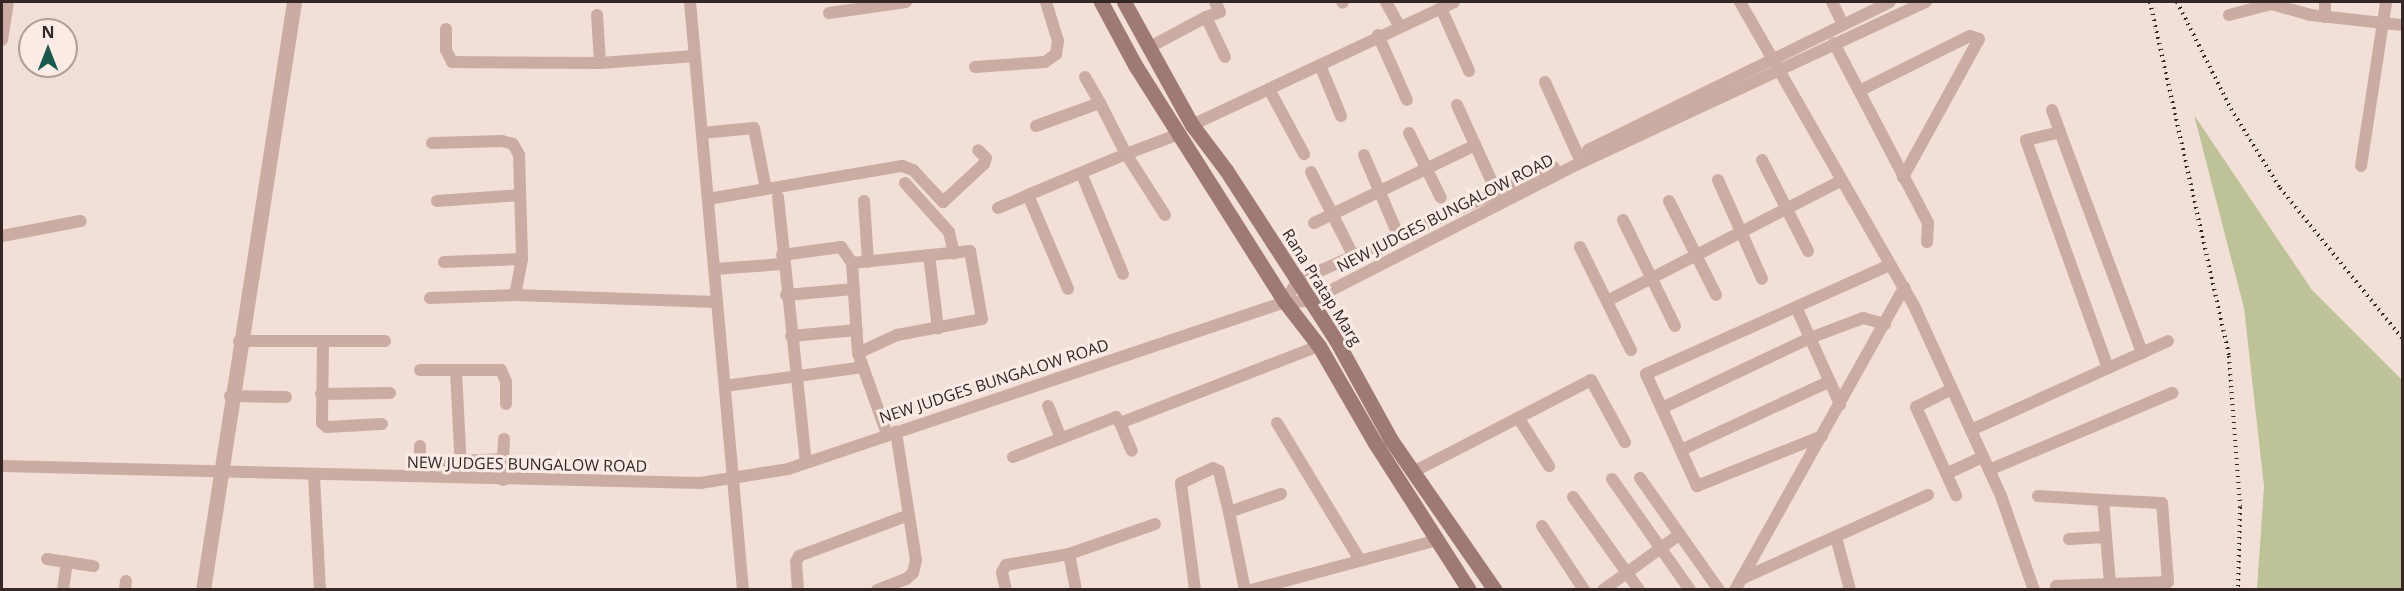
<!DOCTYPE html>
<style>
body{margin:0}
#map{position:relative;width:2404px;height:591px;overflow:hidden;background:#f2e0d8;font-family:"Open Sans",sans-serif}
div>[style]{position:absolute}
[style*='--x']{left:calc(var(--x)*1px);top:calc(var(--y)*1px);width:calc(var(--w)*1px);rotate:calc(var(--a)*1deg)}
.green>*{inset:0;background:#bdc297}
.minor>*{height:12px;margin:-6px;padding:0 6px;transform-origin:6px;border-radius:6px;background:#cbaca3}
.tertiary>*{height:15px;margin:-7.5px;padding:0 7.5px;transform-origin:7.5px;border-radius:7.5px;background:#cbaca3}
.secondary>*{height:15px;margin:-7.5px;padding:0 7.5px;transform-origin:7.5px;border-radius:7.5px;background:#9f7a75}
.rail>*{height:4px;margin-top:-2px;transform-origin:0;background:repeating-linear-gradient(90deg,#352726 0 1.5px,transparent 0 6px)}
span{translate:-50% -50%;white-space:nowrap;text-align:center;line-height:1.15;-webkit-text-stroke:6px #faebe4;paint-order:stroke}
.street-label{font-size:16px;color:#352726}
.frame{position:absolute;inset:0;border:3px solid #352726;pointer-events:none}
.north{position:absolute;left:18px;top:18px;width:60px;height:60px;box-sizing:border-box;background:#faebe4;border:2px solid #ab9d98;border-radius:50%;rotate:0deg;font-size:16px;font-weight:700;line-height:24px;text-align:center;color:#352726}
.north::after{content:'';display:block;margin:auto;width:21px;height:27px;background:#19594f;clip-path:polygon(50% 0,100% 100%,50% 72%,0 100%)}
</style>
<div id="map">
<div class="green">
<div style="clip-path:polygon(2194px 115px,2312px 290px,2402px 380px,2402px 589px,2257px 589px,2264px 486px,2244px 308px)"></div>
</div>
<div class="minor">
<div style="--x:690;--y:2;--w:590;--a:84.85"></div>
<div style="--x:1342;--y:2;--w:1;--a:45"></div>
<div style="--x:1386;--y:2;--w:26;--a:61"></div>
<div style="--x:1740;--y:2;--w:353;--a:60.2"></div>
<div style="--x:1915;--y:308;--w:207;--a:65.4"></div>
<div style="--x:2001;--y:496;--w:100;--a:70.7"></div>
<div style="--x:1832;--y:2;--w:25;--a:64"></div>
<div style="--x:1441;--y:8;--w:69;--a:66"></div>
<div style="--x:829;--y:13;--w:78;--a:-8.1"></div>
<div style="--x:597;--y:15;--w:48;--a:86.4"></div>
<div style="--x:2229;--y:15;--w:43;--a:-14.7"></div>
<div style="--x:2271;--y:4;--w:41;--a:15.4"></div>
<div style="--x:2311;--y:15;--w:92;--a:6.3"></div>
<div style="--x:1206;--y:17;--w:15;--a:-20"></div>
<div style="--x:1220;--y:12;--w:11;--a:-117"></div>
<div style="--x:2325;--y:17;--w:15;--a:-90"></div>
<div style="--x:446;--y:29;--w:21;--a:90"></div>
<div style="--x:446;--y:50;--w:13;--a:63"></div>
<div style="--x:452;--y:62;--w:148;--a:0.4"></div>
<div style="--x:600;--y:63;--w:95;--a:-4.2"></div>
<div style="--x:1378;--y:35;--w:71;--a:66"></div>
<div style="--x:2;--y:40;--w:38;--a:-81"></div>
<div style="--x:1834;--y:43;--w:203;--a:62.4"></div>
<div style="--x:1928;--y:223;--w:19;--a:93"></div>
<div style="--x:1148;--y:48;--w:66;--a:-28.1"></div>
<div style="--x:1206;--y:17;--w:44;--a:64.6"></div>
<div style="--x:1320;--y:65;--w:55;--a:67.6"></div>
<div style="--x:975;--y:67;--w:70;--a:-4.1"></div>
<div style="--x:1045;--y:62;--w:14;--a:-36"></div>
<div style="--x:1056;--y:54;--w:13;--a:-81"></div>
<div style="--x:1058;--y:41;--w:41;--a:-107.1"></div>
<div style="--x:1085;--y:77;--w:30;--a:60"></div>
<div style="--x:1545;--y:82;--w:80;--a:65.7"></div>
<div style="--x:1269;--y:89;--w:74;--a:61.7"></div>
<div style="--x:1859;--y:91;--w:124;--a:-26.4"></div>
<div style="--x:1970;--y:36;--w:9;--a:18"></div>
<div style="--x:1979;--y:39;--w:158;--a:118.8"></div>
<div style="--x:1457;--y:105;--w:97;--a:65.6"></div>
<div style="--x:2052;--y:110;--w:23;--a:70"></div>
<div style="--x:1192;--y:125;--w:289;--a:-25.1"></div>
<div style="--x:1036;--y:126;--w:68;--a:-19.8"></div>
<div style="--x:1100;--y:103;--w:57;--a:63"></div>
<div style="--x:1126;--y:154;--w:106;--a:157.3"></div>
<div style="--x:1028;--y:195;--w:102;--a:66.9"></div>
<div style="--x:702;--y:133;--w:52;--a:-5.5"></div>
<div style="--x:754;--y:128;--w:62;--a:78.9"></div>
<div style="--x:1409;--y:133;--w:72;--a:63.8"></div>
<div style="--x:432;--y:143;--w:70;--a:-1.6"></div>
<div style="--x:502;--y:141;--w:11;--a:15"></div>
<div style="--x:513;--y:144;--w:13;--a:61"></div>
<div style="--x:519;--y:155;--w:104;--a:88.3"></div>
<div style="--x:522;--y:259;--w:37;--a:101"></div>
<div style="--x:515;--y:295;--w:202;--a:2"></div>
<div style="--x:1588;--y:150;--w:336;--a:-26.1"></div>
<div style="--x:1364;--y:155;--w:89;--a:66.9"></div>
<div style="--x:1762;--y:160;--w:102;--a:63.2"></div>
<div style="--x:2361;--y:166;--w:166;--a:-81.3"></div>
<div style="--x:1311;--y:172;--w:95;--a:63.2"></div>
<div style="--x:1082;--y:175;--w:107;--a:67.5"></div>
<div style="--x:1718;--y:180;--w:108;--a:66"></div>
<div style="--x:905;--y:183;--w:66;--a:48.1"></div>
<div style="--x:949;--y:232;--w:22;--a:77"></div>
<div style="--x:778;--y:197;--w:267;--a:84"></div>
<div style="--x:708;--y:199;--w:197;--a:-9.7"></div>
<div style="--x:902;--y:166;--w:12;--a:20"></div>
<div style="--x:913;--y:170;--w:44;--a:46.8"></div>
<div style="--x:943;--y:202;--w:56;--a:-42.8"></div>
<div style="--x:984;--y:164;--w:6;--a:-72"></div>
<div style="--x:986;--y:158;--w:11;--a:-135"></div>
<div style="--x:437;--y:201;--w:83;--a:-4.1"></div>
<div style="--x:864;--y:201;--w:61;--a:86.2"></div>
<div style="--x:1669;--y:201;--w:105;--a:63.4"></div>
<div style="--x:998;--y:208;--w:33;--a:-23"></div>
<div style="--x:1165;--y:215;--w:72;--a:-122.6"></div>
<div style="--x:1126;--y:154;--w:57;--a:-20.7"></div>
<div style="--x:1623;--y:220;--w:118;--a:63.9"></div>
<div style="--x:1314;--y:223;--w:179;--a:-25.8"></div>
<div style="--x:2;--y:236;--w:80;--a:-10.8"></div>
<div style="--x:1580;--y:247;--w:115;--a:63.7"></div>
<div style="--x:782;--y:255;--w:60;--a:-7.7"></div>
<div style="--x:841;--y:247;--w:19;--a:55"></div>
<div style="--x:929;--y:255;--w:74;--a:83"></div>
<div style="--x:444;--y:262;--w:78;--a:-2.2"></div>
<div style="--x:714;--y:269;--w:69;--a:-4.1"></div>
<div style="--x:786;--y:295;--w:68;--a:-5"></div>
<div style="--x:430;--y:298;--w:85;--a:-2"></div>
<div style="--x:1607;--y:301;--w:262;--a:-27.2"></div>
<div style="--x:1285;--y:302;--w:24;--a:-60"></div>
<div style="--x:1297;--y:281;--w:281;--a:-23.9"></div>
<div style="--x:1796;--y:307;--w:107;--a:65.6"></div>
<div style="--x:791;--y:336;--w:66;--a:-5.2"></div>
<div style="--x:239;--y:341;--w:146;--a:0"></div>
<div style="--x:323;--y:342;--w:81;--a:90.7"></div>
<div style="--x:322;--y:423;--w:6;--a:39"></div>
<div style="--x:327;--y:427;--w:55;--a:-3.1"></div>
<div style="--x:858;--y:353;--w:43;--a:-24.8"></div>
<div style="--x:897;--y:335;--w:86;--a:-10.7"></div>
<div style="--x:982;--y:319;--w:69;--a:-100"></div>
<div style="--x:970;--y:251;--w:119;--a:174.2"></div>
<div style="--x:852;--y:263;--w:90;--a:86.2"></div>
<div style="--x:858;--y:353;--w:86;--a:70.3"></div>
<div style="--x:2108;--y:368;--w:242;--a:-109.8"></div>
<div style="--x:2026;--y:140;--w:35;--a:-13"></div>
<div style="--x:2060;--y:132;--w:236;--a:69.6"></div>
<div style="--x:420;--y:370;--w:81;--a:0"></div>
<div style="--x:501;--y:370;--w:13;--a:67"></div>
<div style="--x:506;--y:382;--w:22;--a:90"></div>
<div style="--x:456;--y:371;--w:99;--a:87.1"></div>
<div style="--x:725;--y:386;--w:139;--a:-7.8"></div>
<div style="--x:1952;--y:389;--w:40;--a:153.4"></div>
<div style="--x:1916;--y:407;--w:97;--a:65.6"></div>
<div style="--x:321;--y:394;--w:69;--a:-0.8"></div>
<div style="--x:230;--y:396;--w:56;--a:1"></div>
<div style="--x:1048;--y:406;--w:35;--a:68"></div>
<div style="--x:1662;--y:408;--w:164;--a:-25.3"></div>
<div style="--x:1810;--y:338;--w:57;--a:-20.7"></div>
<div style="--x:1863;--y:318;--w:23;--a:15"></div>
<div style="--x:1519;--y:419;--w:56;--a:57.4"></div>
<div style="--x:1120;--y:423;--w:30;--a:67"></div>
<div style="--x:1277;--y:423;--w:160;--a:58.8"></div>
<div style="--x:1971;--y:430;--w:216;--a:-24.3"></div>
<div style="--x:1822;--y:436;--w:135;--a:158.2"></div>
<div style="--x:1697;--y:486;--w:123;--a:-114.5"></div>
<div style="--x:1646;--y:374;--w:267;--a:-24.1"></div>
<div style="--x:420;--y:446;--w:17;--a:90"></div>
<div style="--x:420;--y:463;--w:83;--a:-2.8"></div>
<div style="--x:503;--y:459;--w:21;--a:90"></div>
<div style="--x:1681;--y:450;--w:164;--a:-24.8"></div>
<div style="--x:1013;--y:457;--w:110;--a:-21.2"></div>
<div style="--x:1116;--y:417;--w:7;--a:56"></div>
<div style="--x:1120;--y:423;--w:213;--a:-21.2"></div>
<div style="--x:503;--y:459;--w:20;--a:-87"></div>
<div style="--x:2;--y:466;--w:698;--a:1.4"></div>
<div style="--x:700;--y:483;--w:89;--a:-9"></div>
<div style="--x:788;--y:469;--w:524;--a:-18.57"></div>
<div style="--x:1285;--y:302;--w:25;--a:-2"></div>
<div style="--x:1310;--y:301;--w:301;--a:-27.1"></div>
<div style="--x:1578;--y:164;--w:384;--a:-25"></div>
<div style="--x:1989;--y:470;--w:199;--a:-22.8"></div>
<div style="--x:1415;--y:471;--w:198;--a:-27.3"></div>
<div style="--x:1591;--y:380;--w:71;--a:61.3"></div>
<div style="--x:1948;--y:473;--w:38;--a:-25"></div>
<div style="--x:314;--y:476;--w:114;--a:87"></div>
<div style="--x:1640;--y:478;--w:137;--a:54.8"></div>
<div style="--x:1612;--y:479;--w:136;--a:54.9"></div>
<div style="--x:2038;--y:496;--w:65;--a:3.5"></div>
<div style="--x:2103;--y:500;--w:84;--a:85.2"></div>
<div style="--x:2110;--y:584;--w:58;--a:-2"></div>
<div style="--x:2168;--y:582;--w:79;--a:-94.3"></div>
<div style="--x:2162;--y:503;--w:59;--a:-177.1"></div>
<div style="--x:1573;--y:497;--w:114;--a:54.6"></div>
<div style="--x:1229;--y:512;--w:80;--a:78.4"></div>
<div style="--x:1542;--y:526;--w:77;--a:56.7"></div>
<div style="--x:1836;--y:537;--w:55;--a:75.2"></div>
<div style="--x:2069;--y:539;--w:37;--a:-3"></div>
<div style="--x:1069;--y:554;--w:37;--a:79"></div>
<div style="--x:47;--y:559;--w:47;--a:8.7"></div>
<div style="--x:1741;--y:579;--w:205;--a:-24.2"></div>
<div style="--x:2056;--y:586;--w:54;--a:-2.1"></div>
<div style="--x:2110;--y:584;--w:6;--a:90"></div>
<div style="--x:63;--y:590;--w:28;--a:-82"></div>
<div style="--x:125;--y:590;--w:9;--a:-84"></div>
<div style="--x:798;--y:590;--w:28;--a:-94"></div>
<div style="--x:796;--y:562;--w:7;--a:-63"></div>
<div style="--x:799;--y:556;--w:117;--a:-20.4"></div>
<div style="--x:877;--y:590;--w:31;--a:-21"></div>
<div style="--x:906;--y:579;--w:9;--a:-41"></div>
<div style="--x:913;--y:573;--w:13;--a:-77"></div>
<div style="--x:916;--y:560;--w:130;--a:-98.9"></div>
<div style="--x:1006;--y:590;--w:18;--a:-103"></div>
<div style="--x:1002;--y:572;--w:8;--a:-60"></div>
<div style="--x:1006;--y:565;--w:64;--a:-9.9"></div>
<div style="--x:1069;--y:554;--w:91;--a:-19.2"></div>
<div style="--x:1195;--y:590;--w:108;--a:-97.5"></div>
<div style="--x:1181;--y:483;--w:35;--a:-25"></div>
<div style="--x:1213;--y:468;--w:7;--a:27"></div>
<div style="--x:1219;--y:471;--w:42;--a:76.3"></div>
<div style="--x:1229;--y:512;--w:55;--a:-19.1"></div>
<div style="--x:1251;--y:590;--w:194;--a:-15"></div>
<div style="--x:1603;--y:590;--w:95;--a:-36"></div>
<div style="--x:1735;--y:590;--w:347;--a:-60.8"></div>
</div>
<div class="tertiary">
<div style="--x:203;--y:590;--w:595;--a:-81.2"></div>
</div>
<div class="secondary">
<div style="--x:1101;--y:2;--w:72;--a:61.6"></div>
<div style="--x:1135;--y:65;--w:280;--a:57.7"></div>
<div style="--x:1285;--y:302;--w:56;--a:52.3"></div>
<div style="--x:1319;--y:346;--w:112;--a:60"></div>
<div style="--x:1375;--y:443;--w:174;--a:57.4"></div>
<div style="--x:1124;--y:2;--w:141;--a:61.1"></div>
<div style="--x:1192;--y:125;--w:56;--a:52.9"></div>
<div style="--x:1226;--y:170;--w:202;--a:57.1"></div>
<div style="--x:1336;--y:340;--w:114;--a:61.2"></div>
<div style="--x:1391;--y:440;--w:183;--a:55.3"></div>
</div>
<div class="rail">
<div style="--x:2150;--y:2;--w:363;--a:77.4"></div>
<div style="--x:2229;--y:356;--w:151;--a:85.8"></div>
<div style="--x:2240;--y:507;--w:83;--a:91.4"></div>
<div style="--x:2177;--y:2;--w:120;--a:63.2"></div>
<div style="--x:2231;--y:109;--w:93;--a:58.2"></div>
<div style="--x:2280;--y:188;--w:193;--a:50.9"></div>
</div>
<div class="street-label">
<span style="left:1445px;top:213px;rotate:-27deg">NEW JUDGES BUNGALOW ROAD</span>
<span style="left:1322px;top:287px;rotate:58deg">Rana Pratap Marg</span>
<span style="left:994px;top:381px;rotate:-18deg">NEW JUDGES BUNGALOW ROAD</span>
<span style="left:527px;top:464px;rotate:1deg">NEW JUDGES BUNGALOW ROAD</span>
</div>
<div class="frame"></div>
<div class="north">N</div>
</div>
